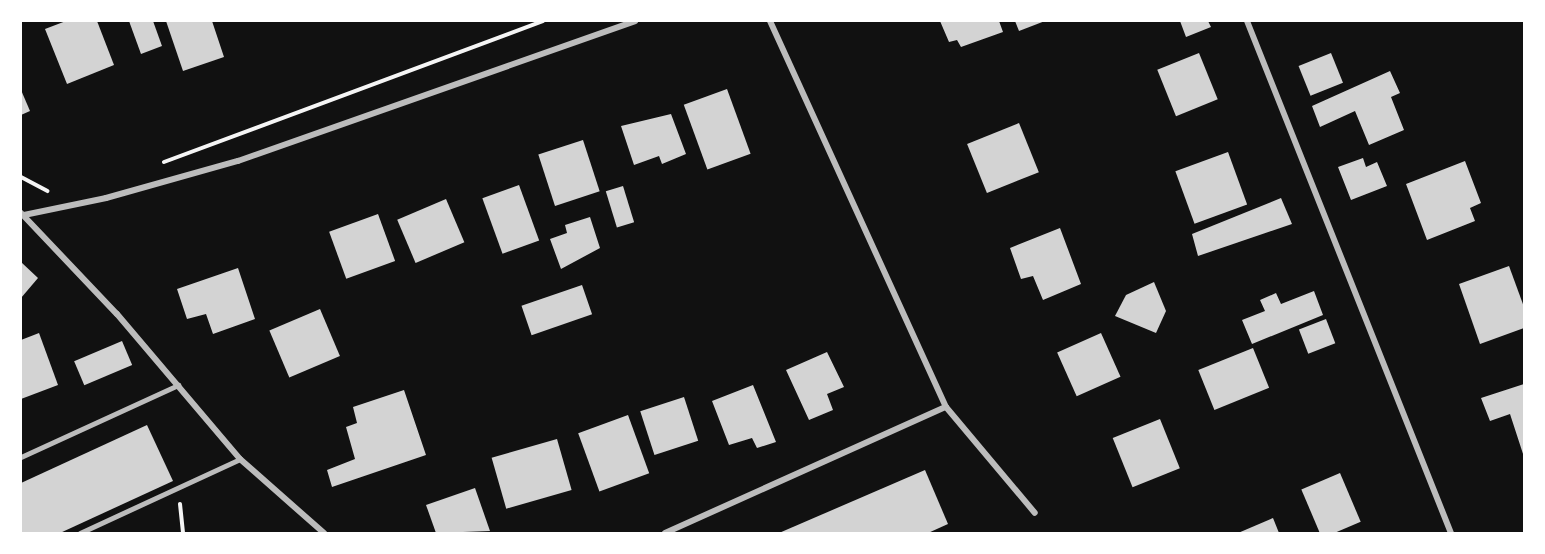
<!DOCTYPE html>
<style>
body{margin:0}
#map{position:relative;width:1545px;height:554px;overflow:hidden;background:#111;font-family:Arial,sans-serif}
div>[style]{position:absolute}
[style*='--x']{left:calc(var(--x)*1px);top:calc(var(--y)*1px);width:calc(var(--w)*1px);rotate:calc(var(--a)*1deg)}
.building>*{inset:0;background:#d3d3d3;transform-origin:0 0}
.path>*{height:4px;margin:-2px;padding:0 2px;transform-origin:2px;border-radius:2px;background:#f5f5f5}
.service>*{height:4.5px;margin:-2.25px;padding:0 2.25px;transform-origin:2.25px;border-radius:2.25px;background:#bcbcbc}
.minor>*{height:6px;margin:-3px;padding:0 3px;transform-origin:3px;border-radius:3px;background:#bcbcbc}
span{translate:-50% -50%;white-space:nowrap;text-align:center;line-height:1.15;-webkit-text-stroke:4.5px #fff;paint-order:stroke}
.frame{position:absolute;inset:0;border:22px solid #fff;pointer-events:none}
</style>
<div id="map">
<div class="building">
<div style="clip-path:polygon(66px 21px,97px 21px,114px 65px,67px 84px,45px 29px)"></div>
<div style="clip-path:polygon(129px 21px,153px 21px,162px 46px,141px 54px)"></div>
<div style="clip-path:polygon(166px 21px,212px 21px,224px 57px,183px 71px)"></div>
<div style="clip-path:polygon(940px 21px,999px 21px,1003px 32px,961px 47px,957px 40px,949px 42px)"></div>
<div style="clip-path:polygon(1015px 21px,1045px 21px,1019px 31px)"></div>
<div style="clip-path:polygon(1180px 21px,1208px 21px,1211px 27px,1186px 37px)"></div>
<div style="left:1199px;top:53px;width:50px;height:45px;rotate:68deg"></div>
<div style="left:1331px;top:53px;width:32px;height:35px;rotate:68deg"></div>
<div style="clip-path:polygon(1390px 71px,1400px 93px,1391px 97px,1404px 130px,1369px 145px,1355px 111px,1320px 127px,1312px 106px)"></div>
<div style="left:727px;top:89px;width:69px;height:46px;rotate:70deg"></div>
<div style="clip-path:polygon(21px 90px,30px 111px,21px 115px)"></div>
<div style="clip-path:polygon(671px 114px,686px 154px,662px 164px,659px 156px,634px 165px,621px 126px)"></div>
<div style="left:1019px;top:123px;width:53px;height:56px;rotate:68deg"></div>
<div style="left:583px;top:140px;width:54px;height:47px;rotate:72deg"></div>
<div style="left:1228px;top:152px;width:56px;height:56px;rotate:70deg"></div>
<div style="clip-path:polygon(1363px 158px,1366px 167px,1377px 162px,1387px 186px,1351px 200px,1338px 167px)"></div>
<div style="clip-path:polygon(1465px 161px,1481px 203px,1470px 208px,1475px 221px,1427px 240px,1406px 184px)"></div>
<div style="left:519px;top:185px;width:59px;height:39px;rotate:70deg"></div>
<div style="left:623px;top:186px;width:38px;height:18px;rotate:73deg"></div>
<div style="clip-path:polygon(1281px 198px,1292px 224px,1198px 256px,1192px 234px)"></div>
<div style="left:446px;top:199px;width:47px;height:53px;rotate:67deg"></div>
<div style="left:378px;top:214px;width:50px;height:52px;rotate:70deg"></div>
<div style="clip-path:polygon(590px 217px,600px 248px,561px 269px,550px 239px,567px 233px,565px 225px)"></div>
<div style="clip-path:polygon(1060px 228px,1081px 284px,1043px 300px,1033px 276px,1021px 279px,1010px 248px)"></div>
<div style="clip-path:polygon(21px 262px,38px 278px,21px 298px)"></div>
<div style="clip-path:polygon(1509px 266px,1524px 307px,1524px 328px,1480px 344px,1459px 284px)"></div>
<div style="clip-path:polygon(238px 268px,255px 319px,213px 334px,206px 314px,187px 319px,177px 289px)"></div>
<div style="clip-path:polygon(1154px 282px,1166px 311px,1156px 333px,1115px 316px,1126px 295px)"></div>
<div style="left:582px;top:285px;width:31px;height:64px;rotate:71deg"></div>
<div style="clip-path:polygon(1314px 291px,1323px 315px,1252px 344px,1242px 320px,1265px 311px,1260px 300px,1276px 293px,1281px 304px)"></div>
<div style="left:320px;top:309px;width:51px;height:55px;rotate:67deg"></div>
<div style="left:1326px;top:319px;width:26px;height:29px;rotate:69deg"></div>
<div style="clip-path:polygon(39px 333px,58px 385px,21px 399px,21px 340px)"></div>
<div style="left:1101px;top:333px;width:48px;height:48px;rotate:66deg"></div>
<div style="left:122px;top:341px;width:26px;height:52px;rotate:67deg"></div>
<div style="left:1253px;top:348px;width:43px;height:59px;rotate:68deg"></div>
<div style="clip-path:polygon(827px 352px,844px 387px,827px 394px,833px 410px,809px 420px,786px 370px)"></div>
<div style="clip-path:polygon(1524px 384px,1524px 457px,1510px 414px,1490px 421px,1481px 398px)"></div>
<div style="clip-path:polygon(753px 385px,776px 442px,757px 448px,752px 438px,729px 445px,712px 401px)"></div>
<div style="clip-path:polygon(404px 390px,426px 455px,332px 487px,327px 470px,355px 459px,346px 427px,357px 423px,353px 407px)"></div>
<div style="left:684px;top:397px;width:46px;height:46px;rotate:72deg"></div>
<div style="left:628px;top:415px;width:62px;height:53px;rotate:70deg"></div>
<div style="left:1160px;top:419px;width:53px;height:51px;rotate:68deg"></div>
<div style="clip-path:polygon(147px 425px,173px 481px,60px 533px,21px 533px,21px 483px)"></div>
<div style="left:557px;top:439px;width:53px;height:68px;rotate:74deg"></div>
<div style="clip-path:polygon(925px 470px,948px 524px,928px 533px,779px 533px)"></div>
<div style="left:1340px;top:473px;width:53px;height:42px;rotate:67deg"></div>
<div style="clip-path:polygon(475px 488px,490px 531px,436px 533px,426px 505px)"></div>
<div style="clip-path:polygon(1273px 518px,1279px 533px,1238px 533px)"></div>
</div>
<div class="path">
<div style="--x:164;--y:162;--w:404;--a:-20.4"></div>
<div style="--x:21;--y:177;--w:30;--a:28"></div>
<div style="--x:180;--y:504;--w:29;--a:84"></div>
</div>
<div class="service">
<div style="--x:21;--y:457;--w:173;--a:-24.6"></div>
<div style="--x:80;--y:533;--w:176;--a:-24.8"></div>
</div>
<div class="minor">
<div style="--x:770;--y:21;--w:424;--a:65.5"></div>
<div style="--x:946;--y:407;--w:138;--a:50"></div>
<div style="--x:1247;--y:21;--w:551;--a:68.28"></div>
<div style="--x:21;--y:213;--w:139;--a:46.5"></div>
<div style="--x:117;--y:314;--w:190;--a:49.7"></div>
<div style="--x:240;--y:459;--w:112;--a:41.4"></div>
<div style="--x:24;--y:215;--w:84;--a:-11.7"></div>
<div style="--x:106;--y:198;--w:137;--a:-15.7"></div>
<div style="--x:238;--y:161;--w:421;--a:-19.4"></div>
<div style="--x:665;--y:533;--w:308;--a:-24.2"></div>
</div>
<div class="frame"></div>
</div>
